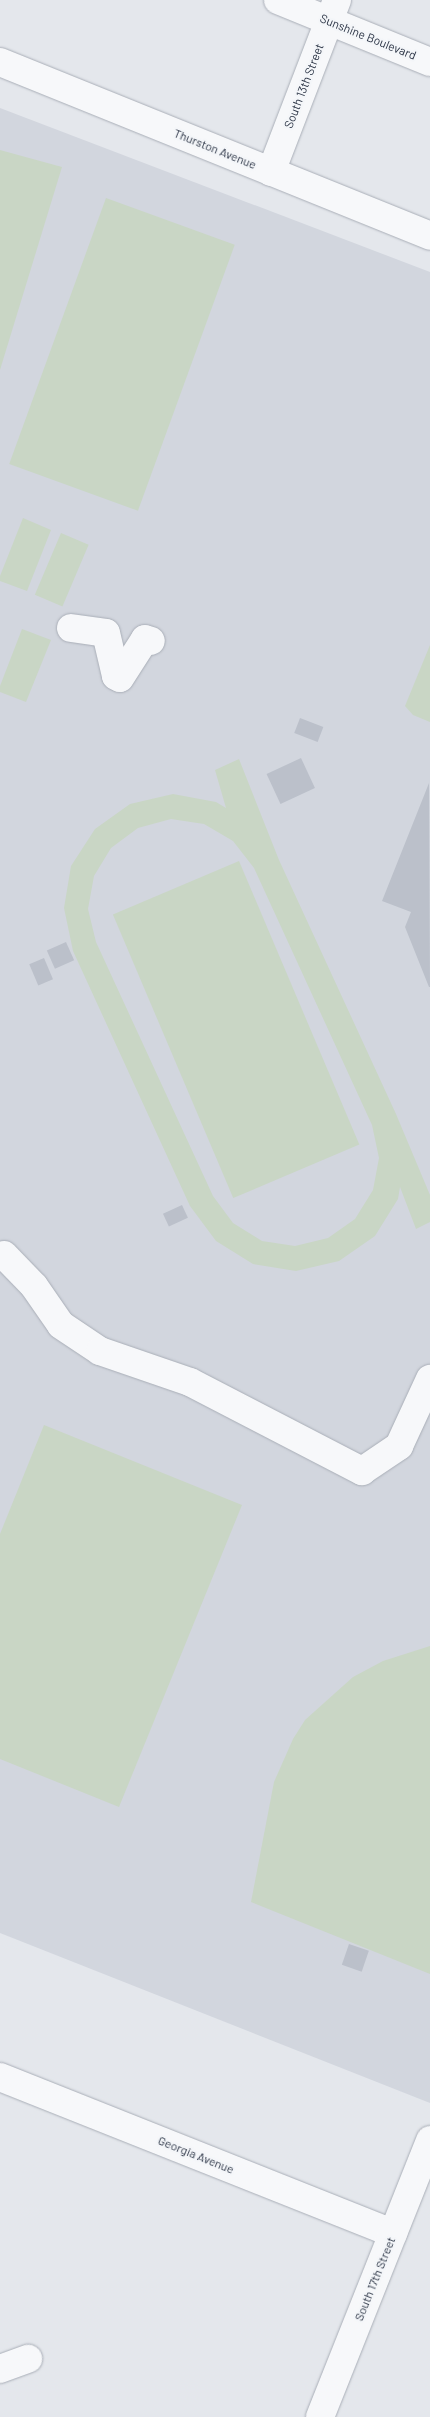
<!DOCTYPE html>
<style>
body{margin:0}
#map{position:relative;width:430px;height:2417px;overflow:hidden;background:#e4e7ec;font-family:Barlow,sans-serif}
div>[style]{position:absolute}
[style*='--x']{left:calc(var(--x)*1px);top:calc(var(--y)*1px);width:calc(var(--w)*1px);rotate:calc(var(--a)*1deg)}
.built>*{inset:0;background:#d2d6de}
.green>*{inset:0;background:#c9d6c5;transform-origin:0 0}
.building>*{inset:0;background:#bbc0ca;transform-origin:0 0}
.roads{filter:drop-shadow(0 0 1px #a9aeb7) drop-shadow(0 0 1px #a9aeb7)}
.minor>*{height:28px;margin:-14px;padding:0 14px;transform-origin:14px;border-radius:14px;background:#f7f8fa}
span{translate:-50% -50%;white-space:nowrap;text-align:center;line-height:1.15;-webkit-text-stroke:4.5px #f4f6f9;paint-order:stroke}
.street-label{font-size:12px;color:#2b3445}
</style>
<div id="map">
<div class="built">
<div style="clip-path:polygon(0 108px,430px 272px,430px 2103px,0 1933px)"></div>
</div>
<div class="green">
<div style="clip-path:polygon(0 150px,62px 167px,0 370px)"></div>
<div style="left:106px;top:198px;width:137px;height:283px;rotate:20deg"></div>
<div style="clip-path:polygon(23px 518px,51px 530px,27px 591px,0 581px,0 576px)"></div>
<div style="left:61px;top:533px;width:30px;height:67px;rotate:23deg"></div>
<div style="clip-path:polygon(22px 629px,51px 640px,26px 702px,0 692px,0 686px)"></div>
<div style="clip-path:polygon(430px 645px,430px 722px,413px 715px,405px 706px)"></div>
<div style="clip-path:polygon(evenodd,239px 759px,279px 860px,396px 1114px,430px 1195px,430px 1222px,416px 1229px,400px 1187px,398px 1199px,375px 1236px,339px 1261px,296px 1271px,253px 1264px,216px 1241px,190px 1206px,73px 951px,64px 908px,71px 866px,95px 829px,130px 804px,173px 794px,216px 802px,226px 808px,215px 770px,239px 759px,171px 819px,204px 824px,233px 841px,254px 868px,372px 1125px,379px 1158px,373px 1190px,355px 1219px,328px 1238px,295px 1246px,262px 1241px,233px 1223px,213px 1196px,96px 942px,88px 909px,94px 876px,111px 848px,138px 828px,171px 819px)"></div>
<div style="left:239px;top:861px;width:308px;height:137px;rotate:67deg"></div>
<div style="clip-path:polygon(44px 1425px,242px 1505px,119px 1807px,0 1759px,0 1534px)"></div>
<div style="clip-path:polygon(430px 1646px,430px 1974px,251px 1902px,274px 1782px,293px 1739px,305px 1720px,353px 1677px,383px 1661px)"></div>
</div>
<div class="building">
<div style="left:300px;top:718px;width:25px;height:16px;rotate:21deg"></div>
<div style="left:301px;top:758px;width:33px;height:38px;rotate:65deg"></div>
<div style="clip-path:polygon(429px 783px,430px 987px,429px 987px,405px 927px,411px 912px,382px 901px)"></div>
<div style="left:66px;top:942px;width:20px;height:21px;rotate:66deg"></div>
<div style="left:44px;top:958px;width:23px;height:16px;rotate:67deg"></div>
<div style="left:182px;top:1205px;width:14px;height:21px;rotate:65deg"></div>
<div style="left:349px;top:1944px;width:21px;height:22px;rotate:19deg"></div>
</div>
<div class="roads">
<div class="minor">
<div style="--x:278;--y:0;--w:164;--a:22.2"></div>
<div style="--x:0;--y:62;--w:464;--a:22"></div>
<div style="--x:271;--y:172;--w:184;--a:-69"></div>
<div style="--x:71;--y:628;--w:35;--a:8"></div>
<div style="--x:106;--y:633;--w:44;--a:76.9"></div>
<div style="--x:116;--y:676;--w:4;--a:27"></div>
<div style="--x:120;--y:678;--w:46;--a:-57.3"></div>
<div style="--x:145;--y:639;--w:6;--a:18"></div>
<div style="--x:4;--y:1255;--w:43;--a:45.9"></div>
<div style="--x:34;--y:1286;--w:47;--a:55.3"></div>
<div style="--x:61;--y:1325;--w:47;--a:33.7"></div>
<div style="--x:100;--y:1351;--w:95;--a:19"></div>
<div style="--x:190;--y:1382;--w:194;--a:27.4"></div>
<div style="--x:362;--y:1471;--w:45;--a:-34"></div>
<div style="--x:399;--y:1446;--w:74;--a:-65.2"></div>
<div style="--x:0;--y:2077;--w:423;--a:21.7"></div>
<div style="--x:0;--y:2369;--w:30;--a:-20"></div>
<div style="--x:320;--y:2417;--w:298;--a:-68.3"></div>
</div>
</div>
<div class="street-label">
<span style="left:368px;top:37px;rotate:22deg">Sunshine Boulevard</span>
<span style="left:304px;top:86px;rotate:-69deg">South 13th Street</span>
<span style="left:215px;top:149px;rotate:22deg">Thurston Avenue</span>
<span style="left:196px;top:2155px;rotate:22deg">Georgia Avenue</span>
<span style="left:375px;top:2279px;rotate:-68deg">South 17th Street</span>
</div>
</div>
